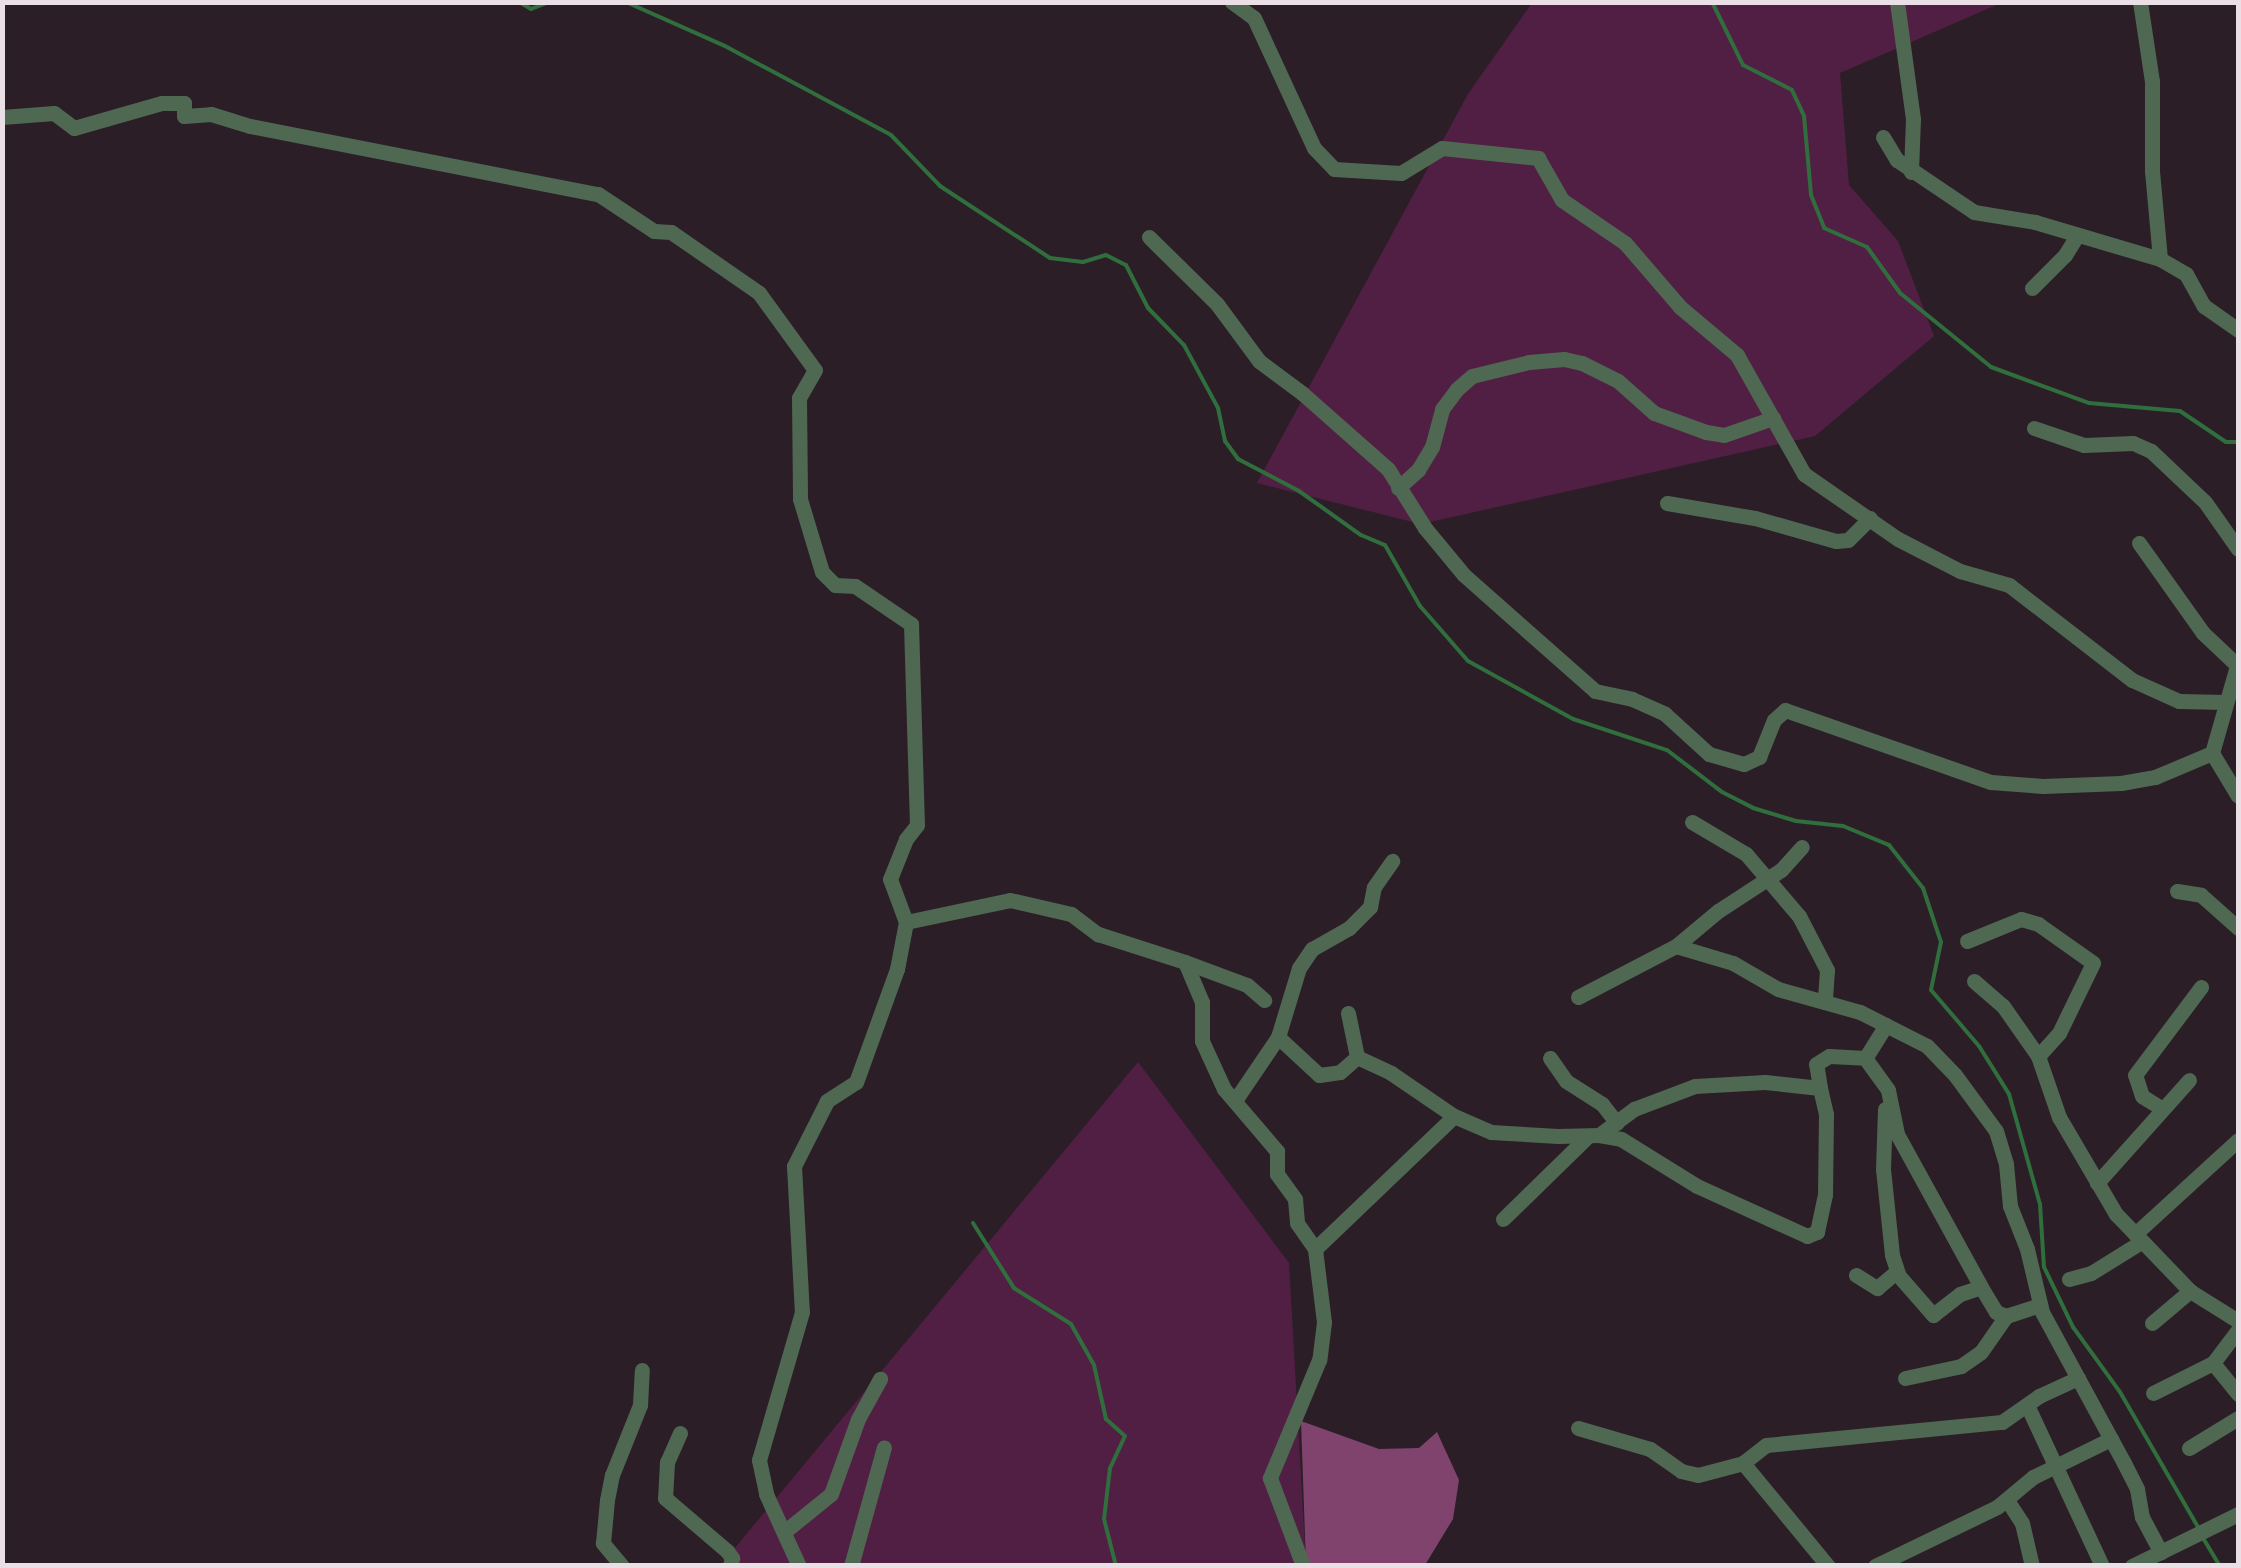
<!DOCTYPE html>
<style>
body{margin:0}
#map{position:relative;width:2241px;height:1568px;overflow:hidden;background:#2c1e27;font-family:"Public Sans",sans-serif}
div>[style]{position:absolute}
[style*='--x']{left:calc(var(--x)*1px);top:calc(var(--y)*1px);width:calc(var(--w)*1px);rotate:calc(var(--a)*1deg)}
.green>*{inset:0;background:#521f44}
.forest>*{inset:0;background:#7f436e}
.stream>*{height:4px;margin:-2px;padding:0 2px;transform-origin:2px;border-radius:2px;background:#306e3d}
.minor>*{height:15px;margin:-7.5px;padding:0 7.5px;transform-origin:7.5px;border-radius:7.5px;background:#4f6852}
span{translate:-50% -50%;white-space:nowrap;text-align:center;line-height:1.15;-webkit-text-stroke:8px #22141e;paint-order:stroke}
.frame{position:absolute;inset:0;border:5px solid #e9dfe5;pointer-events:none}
</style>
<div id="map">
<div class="green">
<div style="clip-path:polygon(1532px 3px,2001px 3px,1840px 73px,1849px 185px,1898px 241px,1934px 336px,1815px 436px,1421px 524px,1257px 483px,1468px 94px)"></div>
<div style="clip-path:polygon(1138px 1062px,1289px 1263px,1306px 1565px,720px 1566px)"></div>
</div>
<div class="forest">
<div style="clip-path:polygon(1301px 1421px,1379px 1449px,1419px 1448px,1437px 1432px,1459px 1480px,1453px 1519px,1425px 1565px,1306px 1565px)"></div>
</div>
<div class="stream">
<div style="--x:519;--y:2;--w:14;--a:30"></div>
<div style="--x:531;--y:9;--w:19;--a:-21"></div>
<div style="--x:626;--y:2;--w:108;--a:24"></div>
<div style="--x:725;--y:46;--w:188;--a:28.2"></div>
<div style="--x:891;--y:135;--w:71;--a:46.1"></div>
<div style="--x:940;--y:186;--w:131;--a:33.2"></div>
<div style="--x:1050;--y:258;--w:33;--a:7"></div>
<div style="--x:1083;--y:262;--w:24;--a:-17"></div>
<div style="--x:1106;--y:255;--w:22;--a:27"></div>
<div style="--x:1126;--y:265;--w:48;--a:62.9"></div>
<div style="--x:1148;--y:308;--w:52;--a:45.8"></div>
<div style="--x:1184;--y:345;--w:72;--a:61.6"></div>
<div style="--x:1218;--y:408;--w:34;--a:78"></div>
<div style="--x:1225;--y:441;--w:22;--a:54"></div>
<div style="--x:1238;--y:459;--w:69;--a:27.7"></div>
<div style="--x:1299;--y:491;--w:76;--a:35.4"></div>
<div style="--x:1361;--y:535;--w:26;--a:23"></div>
<div style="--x:1385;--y:545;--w:70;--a:60.2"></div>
<div style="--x:1420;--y:606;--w:73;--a:48.9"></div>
<div style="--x:1468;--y:661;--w:120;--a:28.9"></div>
<div style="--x:1573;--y:719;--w:99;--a:18.3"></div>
<div style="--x:1667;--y:750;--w:69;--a:37.4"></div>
<div style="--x:1722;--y:792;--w:35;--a:27"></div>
<div style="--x:1753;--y:808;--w:45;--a:16.8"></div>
<div style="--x:1796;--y:821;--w:47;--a:6.1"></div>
<div style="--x:1843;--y:826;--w:50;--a:22.4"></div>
<div style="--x:1889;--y:845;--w:55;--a:51.7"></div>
<div style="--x:1923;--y:888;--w:57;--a:71.6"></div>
<div style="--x:1941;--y:942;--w:49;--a:101.8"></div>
<div style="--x:1931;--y:990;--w:74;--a:49.4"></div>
<div style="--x:1979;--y:1046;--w:57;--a:58"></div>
<div style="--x:2009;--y:1094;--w:114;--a:74.3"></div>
<div style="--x:2040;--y:1204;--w:63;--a:86.4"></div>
<div style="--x:2044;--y:1267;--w:67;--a:64.2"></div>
<div style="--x:2073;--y:1327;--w:80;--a:54.1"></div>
<div style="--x:2120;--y:1392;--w:158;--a:60"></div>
<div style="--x:1712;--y:2;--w:70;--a:63.8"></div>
<div style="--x:1743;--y:65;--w:55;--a:27"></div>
<div style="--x:1792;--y:90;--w:29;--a:65"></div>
<div style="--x:1804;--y:116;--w:79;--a:84.9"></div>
<div style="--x:1811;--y:195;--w:35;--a:68"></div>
<div style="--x:1824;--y:228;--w:47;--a:23.8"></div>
<div style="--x:1867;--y:247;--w:57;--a:54.3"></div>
<div style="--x:1900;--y:293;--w:117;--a:39.1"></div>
<div style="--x:1991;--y:367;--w:104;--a:20.2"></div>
<div style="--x:2089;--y:403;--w:91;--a:5"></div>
<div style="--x:2180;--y:411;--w:55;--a:34"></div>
<div style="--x:2226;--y:442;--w:12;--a:0"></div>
<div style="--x:973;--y:1223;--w:77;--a:57.8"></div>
<div style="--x:1014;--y:1288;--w:67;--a:32.3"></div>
<div style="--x:1071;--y:1324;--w:47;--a:60.7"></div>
<div style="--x:1094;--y:1365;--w:55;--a:77.5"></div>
<div style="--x:1106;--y:1419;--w:25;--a:42"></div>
<div style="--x:1125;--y:1436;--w:35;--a:115"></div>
<div style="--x:1110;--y:1468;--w:51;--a:96.7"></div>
<div style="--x:1104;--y:1519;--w:49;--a:75.7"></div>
<div style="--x:2203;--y:1538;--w:33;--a:59"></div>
</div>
<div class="minor">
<div style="--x:1232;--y:2;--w:27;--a:36"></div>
<div style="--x:1254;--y:18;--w:143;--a:65.2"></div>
<div style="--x:1314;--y:148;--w:29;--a:46"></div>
<div style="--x:1334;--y:169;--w:67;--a:3.4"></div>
<div style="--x:1401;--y:173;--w:48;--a:-31.4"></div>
<div style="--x:1442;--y:148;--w:97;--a:5.9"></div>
<div style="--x:1538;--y:158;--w:48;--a:60.3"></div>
<div style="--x:1562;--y:200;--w:76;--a:34.3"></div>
<div style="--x:1625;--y:243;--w:84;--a:49.3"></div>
<div style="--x:1680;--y:307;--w:75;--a:40.1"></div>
<div style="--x:1737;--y:355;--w:137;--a:60.6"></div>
<div style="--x:1804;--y:474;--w:114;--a:34.7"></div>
<div style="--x:1898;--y:539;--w:70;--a:27.3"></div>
<div style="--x:1960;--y:571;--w:51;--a:15.9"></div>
<div style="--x:2009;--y:585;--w:155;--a:37.7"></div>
<div style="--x:2132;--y:680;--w:51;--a:24.1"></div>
<div style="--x:2179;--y:701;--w:47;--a:1.2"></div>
<div style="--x:1897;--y:2;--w:118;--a:82.2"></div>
<div style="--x:1913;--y:119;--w:53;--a:92.2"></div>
<div style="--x:2140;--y:2;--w:80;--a:81.4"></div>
<div style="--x:2152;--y:81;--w:90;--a:90"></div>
<div style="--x:2152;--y:171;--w:88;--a:84.8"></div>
<div style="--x:2;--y:117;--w:52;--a:-4.4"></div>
<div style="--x:54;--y:113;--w:25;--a:37"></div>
<div style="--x:74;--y:128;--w:91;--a:-15.9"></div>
<div style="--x:162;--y:103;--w:22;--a:0"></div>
<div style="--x:184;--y:103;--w:13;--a:90"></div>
<div style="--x:184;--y:116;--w:27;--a:-4"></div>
<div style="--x:211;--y:114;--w:41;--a:17.1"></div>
<div style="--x:250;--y:126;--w:355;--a:11.1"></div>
<div style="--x:598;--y:194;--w:67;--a:33.5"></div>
<div style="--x:654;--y:231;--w:17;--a:3"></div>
<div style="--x:671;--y:232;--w:107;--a:34.7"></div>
<div style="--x:759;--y:293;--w:95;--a:54"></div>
<div style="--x:815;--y:370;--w:32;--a:120"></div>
<div style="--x:799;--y:398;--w:101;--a:89.4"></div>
<div style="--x:800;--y:499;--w:76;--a:73.2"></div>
<div style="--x:822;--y:572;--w:18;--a:45"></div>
<div style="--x:835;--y:585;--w:20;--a:3"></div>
<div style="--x:855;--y:586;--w:68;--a:34.2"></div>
<div style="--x:911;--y:624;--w:201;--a:88.3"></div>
<div style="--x:917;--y:825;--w:18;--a:128"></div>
<div style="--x:906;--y:839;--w:43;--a:111.8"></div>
<div style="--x:890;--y:879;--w:46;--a:69.6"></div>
<div style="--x:906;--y:922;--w:48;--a:100.8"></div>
<div style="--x:897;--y:969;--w:120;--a:109.9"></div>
<div style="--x:856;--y:1082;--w:35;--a:147"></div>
<div style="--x:827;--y:1101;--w:73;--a:116.9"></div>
<div style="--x:794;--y:1166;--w:146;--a:86.9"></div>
<div style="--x:802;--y:1312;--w:154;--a:106.2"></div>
<div style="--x:759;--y:1460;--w:35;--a:78"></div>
<div style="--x:766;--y:1494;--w:79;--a:65.4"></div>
<div style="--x:1883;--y:137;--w:27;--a:59"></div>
<div style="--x:1897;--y:160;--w:93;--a:34"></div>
<div style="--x:1974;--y:212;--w:62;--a:9.3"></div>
<div style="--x:2035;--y:222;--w:130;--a:16.5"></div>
<div style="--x:2160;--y:259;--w:30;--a:30"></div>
<div style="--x:2186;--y:274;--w:37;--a:61"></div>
<div style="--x:2204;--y:306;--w:42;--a:35.2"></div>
<div style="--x:1149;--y:237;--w:95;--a:44.6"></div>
<div style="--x:1217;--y:304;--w:71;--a:53.6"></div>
<div style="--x:1259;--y:361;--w:54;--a:36.7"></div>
<div style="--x:1302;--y:393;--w:115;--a:41.5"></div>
<div style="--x:1388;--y:469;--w:70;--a:57.9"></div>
<div style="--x:1425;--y:528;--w:61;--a:50.3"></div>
<div style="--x:1464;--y:575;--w:175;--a:41.5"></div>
<div style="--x:1595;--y:691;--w:38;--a:12"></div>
<div style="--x:1632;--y:699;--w:36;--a:24"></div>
<div style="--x:1665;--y:714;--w:59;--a:42.3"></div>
<div style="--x:1709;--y:754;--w:36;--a:16"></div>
<div style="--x:1744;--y:764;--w:17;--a:-25"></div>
<div style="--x:1759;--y:757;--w:40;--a:-68"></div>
<div style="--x:1774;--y:720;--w:15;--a:-42"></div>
<div style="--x:1785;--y:710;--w:218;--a:19.3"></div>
<div style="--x:1991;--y:782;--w:52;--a:4.4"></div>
<div style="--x:2043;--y:786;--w:78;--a:-2.2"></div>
<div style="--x:2121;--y:783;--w:35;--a:-10"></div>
<div style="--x:2155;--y:777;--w:62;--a:-22.8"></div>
<div style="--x:2212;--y:753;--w:91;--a:-74"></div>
<div style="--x:2032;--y:288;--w:47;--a:-45"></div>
<div style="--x:2065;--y:255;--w:22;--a:-58"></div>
<div style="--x:2034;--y:428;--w:53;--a:18.8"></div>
<div style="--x:2084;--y:445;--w:49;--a:-2.3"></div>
<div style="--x:2133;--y:443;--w:20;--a:24"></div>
<div style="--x:2151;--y:451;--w:74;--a:43.4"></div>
<div style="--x:2205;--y:502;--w:57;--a:54.9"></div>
<div style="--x:1398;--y:488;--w:27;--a:-42"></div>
<div style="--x:1418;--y:470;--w:27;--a:-59"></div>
<div style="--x:1432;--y:447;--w:39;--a:-75"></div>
<div style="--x:1442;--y:409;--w:25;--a:-53"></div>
<div style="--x:1457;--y:389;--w:20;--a:-41"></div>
<div style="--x:1472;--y:376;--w:59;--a:-13.8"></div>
<div style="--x:1529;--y:362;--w:35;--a:-5"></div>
<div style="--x:1564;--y:359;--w:18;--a:13"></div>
<div style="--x:1582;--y:363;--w:40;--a:26.6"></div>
<div style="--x:1618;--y:381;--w:48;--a:41.6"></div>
<div style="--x:1654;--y:413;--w:55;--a:20.1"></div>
<div style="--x:1706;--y:432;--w:18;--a:9"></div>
<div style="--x:1724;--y:435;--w:52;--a:-19.1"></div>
<div style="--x:1667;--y:503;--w:89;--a:9.7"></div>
<div style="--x:1755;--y:518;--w:84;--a:15.9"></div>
<div style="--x:1836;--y:541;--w:12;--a:-5"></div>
<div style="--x:1848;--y:540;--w:31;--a:-45"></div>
<div style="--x:2139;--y:543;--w:110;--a:54.6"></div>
<div style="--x:2203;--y:633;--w:48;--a:43.3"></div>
<div style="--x:2212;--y:753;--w:50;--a:58.8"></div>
<div style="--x:1692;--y:822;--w:63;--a:30.7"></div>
<div style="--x:1746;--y:854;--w:82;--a:49.5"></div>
<div style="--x:1799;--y:916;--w:61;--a:62.6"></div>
<div style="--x:1827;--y:970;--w:32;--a:94"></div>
<div style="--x:2177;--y:891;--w:24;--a:9"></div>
<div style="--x:2201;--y:895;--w:50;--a:41.7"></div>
<div style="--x:906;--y:922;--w:106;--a:-11.9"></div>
<div style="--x:1010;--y:900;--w:63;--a:12.9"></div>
<div style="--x:1071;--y:914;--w:34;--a:37"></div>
<div style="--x:1098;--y:934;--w:91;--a:17.8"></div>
<div style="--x:1185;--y:962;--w:43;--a:67"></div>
<div style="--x:1202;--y:1002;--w:39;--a:90"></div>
<div style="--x:1202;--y:1041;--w:53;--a:65.4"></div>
<div style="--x:1224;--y:1089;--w:82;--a:49.5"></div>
<div style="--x:1277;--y:1151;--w:23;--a:90"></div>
<div style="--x:1277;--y:1174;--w:31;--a:54"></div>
<div style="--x:1295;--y:1199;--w:24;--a:85"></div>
<div style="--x:1297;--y:1223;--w:32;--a:55"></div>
<div style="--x:1315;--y:1249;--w:74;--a:83"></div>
<div style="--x:1324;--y:1322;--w:38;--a:97"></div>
<div style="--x:1319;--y:1360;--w:128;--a:112.6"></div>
<div style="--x:1270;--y:1478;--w:94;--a:69.4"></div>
<div style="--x:1967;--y:941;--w:58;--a:-22.2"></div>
<div style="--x:2021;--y:919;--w:18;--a:16"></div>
<div style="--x:2038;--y:924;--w:67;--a:35.3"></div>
<div style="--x:2093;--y:963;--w:78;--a:115.9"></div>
<div style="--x:2059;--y:1033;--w:31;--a:132"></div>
<div style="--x:1676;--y:946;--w:55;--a:-39.8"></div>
<div style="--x:1718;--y:911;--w:75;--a:-33.1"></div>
<div style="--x:1781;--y:870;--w:31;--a:-48"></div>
<div style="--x:1185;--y:962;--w:66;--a:20.4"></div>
<div style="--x:1247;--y:985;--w:23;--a:41"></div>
<div style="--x:1974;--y:981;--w:38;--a:41"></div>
<div style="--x:2003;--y:1006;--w:61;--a:55"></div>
<div style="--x:2038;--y:1056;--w:65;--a:71"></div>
<div style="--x:2059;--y:1117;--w:113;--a:59.6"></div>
<div style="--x:2116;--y:1214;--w:107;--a:46.1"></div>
<div style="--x:2190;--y:1291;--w:57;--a:32"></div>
<div style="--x:1578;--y:997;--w:110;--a:-27.5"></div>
<div style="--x:1676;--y:946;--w:59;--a:16.6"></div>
<div style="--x:1733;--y:963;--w:52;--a:30"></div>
<div style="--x:1778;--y:989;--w:85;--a:15.7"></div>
<div style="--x:1860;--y:1012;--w:75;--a:26.9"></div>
<div style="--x:1927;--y:1046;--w:40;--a:46"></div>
<div style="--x:1955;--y:1075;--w:69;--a:53.8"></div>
<div style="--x:1996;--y:1131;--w:34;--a:73"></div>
<div style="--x:2006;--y:1164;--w:42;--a:84.6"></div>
<div style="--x:2010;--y:1206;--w:46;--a:68.4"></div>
<div style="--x:2027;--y:1249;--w:65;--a:76.6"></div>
<div style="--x:2042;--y:1312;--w:172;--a:61.5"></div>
<div style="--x:2124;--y:1463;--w:29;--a:63"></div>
<div style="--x:2137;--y:1489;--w:28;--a:80"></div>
<div style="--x:2142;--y:1517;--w:40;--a:62"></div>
<div style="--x:1348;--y:1013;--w:45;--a:78.4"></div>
<div style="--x:1886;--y:1025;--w:39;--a:122"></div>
<div style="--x:1865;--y:1058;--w:39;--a:54"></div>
<div style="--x:1888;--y:1090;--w:45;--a:78.4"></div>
<div style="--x:1897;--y:1134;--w:175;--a:61.2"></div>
<div style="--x:1981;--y:1287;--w:29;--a:59"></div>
<div style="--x:1996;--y:1312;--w:11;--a:22"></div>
<div style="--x:2006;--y:1316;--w:36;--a:-18"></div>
<div style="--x:1278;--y:1037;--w:56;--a:42.8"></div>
<div style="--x:1319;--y:1075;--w:21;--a:-8"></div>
<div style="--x:1340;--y:1072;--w:23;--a:-41"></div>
<div style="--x:1357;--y:1057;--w:38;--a:25"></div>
<div style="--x:1391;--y:1073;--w:76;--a:34.3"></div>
<div style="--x:1454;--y:1116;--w:40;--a:23.4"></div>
<div style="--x:1491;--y:1132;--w:67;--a:3.4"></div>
<div style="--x:1558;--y:1136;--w:41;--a:-1.4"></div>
<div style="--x:1599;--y:1135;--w:44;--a:-36.6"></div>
<div style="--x:1634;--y:1109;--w:65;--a:-20.7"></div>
<div style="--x:1695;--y:1086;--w:70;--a:-3.3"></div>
<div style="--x:1765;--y:1082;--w:55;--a:6.2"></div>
<div style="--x:1820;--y:1088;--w:24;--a:-99"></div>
<div style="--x:1816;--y:1064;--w:15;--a:-32"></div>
<div style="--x:1829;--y:1056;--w:36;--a:3"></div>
<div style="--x:1550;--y:1058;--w:28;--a:55"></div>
<div style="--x:1566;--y:1081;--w:43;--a:32.6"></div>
<div style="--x:1602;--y:1104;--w:24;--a:52"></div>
<div style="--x:1236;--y:1099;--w:75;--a:-55.9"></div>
<div style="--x:1278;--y:1037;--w:72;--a:-73.1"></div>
<div style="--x:1299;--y:968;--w:23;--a:-56"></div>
<div style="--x:1312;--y:949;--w:43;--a:-29.6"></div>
<div style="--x:1349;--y:928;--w:30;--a:-45"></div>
<div style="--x:1370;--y:907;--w:20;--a:-79"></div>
<div style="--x:1374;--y:887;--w:32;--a:-55"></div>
<div style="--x:2161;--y:1108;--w:22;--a:-148"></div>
<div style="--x:2142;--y:1096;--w:22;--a:-108"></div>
<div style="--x:2135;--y:1075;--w:110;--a:-53.1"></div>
<div style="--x:1885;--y:1109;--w:60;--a:91.9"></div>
<div style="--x:1883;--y:1169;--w:86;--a:84"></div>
<div style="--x:1892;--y:1255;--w:22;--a:72"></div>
<div style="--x:1899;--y:1276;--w:52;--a:48.9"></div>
<div style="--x:1933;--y:1315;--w:34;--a:-38"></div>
<div style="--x:1960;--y:1294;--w:22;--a:-18"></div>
<div style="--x:1599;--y:1135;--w:22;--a:10"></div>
<div style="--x:1621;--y:1139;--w:89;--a:31.7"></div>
<div style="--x:1697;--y:1186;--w:121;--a:24.4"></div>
<div style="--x:1807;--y:1236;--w:11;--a:-22"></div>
<div style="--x:1817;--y:1232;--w:38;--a:-78"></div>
<div style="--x:1825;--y:1195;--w:81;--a:-89.3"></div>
<div style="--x:1826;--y:1114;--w:27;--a:-103"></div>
<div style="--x:2097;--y:1183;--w:138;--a:-48.2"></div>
<div style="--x:1503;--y:1219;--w:119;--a:-44.3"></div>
<div style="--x:2135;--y:1234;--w:139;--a:-42.4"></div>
<div style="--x:1315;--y:1249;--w:192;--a:-43.7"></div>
<div style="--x:1856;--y:1275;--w:25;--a:32"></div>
<div style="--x:1877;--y:1288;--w:26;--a:-40"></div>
<div style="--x:2069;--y:1279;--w:23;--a:-15"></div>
<div style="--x:2091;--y:1273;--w:59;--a:-31.8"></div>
<div style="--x:2152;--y:1323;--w:50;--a:-40.1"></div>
<div style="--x:2213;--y:1363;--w:40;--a:51"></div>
<div style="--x:1905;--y:1378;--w:57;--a:-12.1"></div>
<div style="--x:1961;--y:1366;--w:24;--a:-35"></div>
<div style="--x:1981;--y:1352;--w:44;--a:-55.2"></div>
<div style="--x:2153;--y:1393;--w:67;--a:-26.6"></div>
<div style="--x:2213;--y:1363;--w:41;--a:-52.9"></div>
<div style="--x:2027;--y:1405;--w:178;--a:65"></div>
<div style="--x:1578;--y:1428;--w:75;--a:16.3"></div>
<div style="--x:1650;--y:1449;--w:38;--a:35"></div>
<div style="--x:1681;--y:1471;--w:17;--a:13"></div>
<div style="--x:1698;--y:1475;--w:47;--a:-14.9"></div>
<div style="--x:1743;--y:1463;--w:29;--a:-38"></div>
<div style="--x:1766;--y:1445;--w:237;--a:-5.6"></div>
<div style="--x:2002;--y:1422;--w:45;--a:-35.1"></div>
<div style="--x:2039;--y:1396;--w:43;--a:-24.8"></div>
<div style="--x:680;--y:1433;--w:32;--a:114"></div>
<div style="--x:667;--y:1462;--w:36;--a:93"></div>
<div style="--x:665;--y:1498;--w:82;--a:40.5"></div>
<div style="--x:727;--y:1551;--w:9;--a:54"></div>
<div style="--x:732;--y:1558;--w:8;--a:104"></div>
<div style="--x:2189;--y:1448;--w:57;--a:-31.5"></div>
<div style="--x:1743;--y:1463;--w:134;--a:50.5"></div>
<div style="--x:2007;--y:1500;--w:27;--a:57"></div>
<div style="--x:2022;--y:1523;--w:44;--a:76.9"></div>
<div style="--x:784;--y:1532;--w:60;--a:-39"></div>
<div style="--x:831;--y:1494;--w:80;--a:-70.2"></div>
<div style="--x:858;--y:1419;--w:46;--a:-61.2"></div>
<div style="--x:622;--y:1566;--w:30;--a:-130"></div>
<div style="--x:603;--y:1543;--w:43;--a:-84.7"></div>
<div style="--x:607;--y:1500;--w:25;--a:-79"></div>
<div style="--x:612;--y:1475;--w:75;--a:-68.2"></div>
<div style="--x:640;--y:1405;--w:35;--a:-87"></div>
<div style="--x:851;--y:1566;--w:123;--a:-74.5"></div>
<div style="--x:1875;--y:1566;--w:136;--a:-25.8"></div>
<div style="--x:1997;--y:1507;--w:47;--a:-39.8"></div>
<div style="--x:2033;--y:1477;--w:87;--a:-26"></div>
<div style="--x:2132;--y:1566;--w:118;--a:-26.1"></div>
</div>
<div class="frame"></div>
</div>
